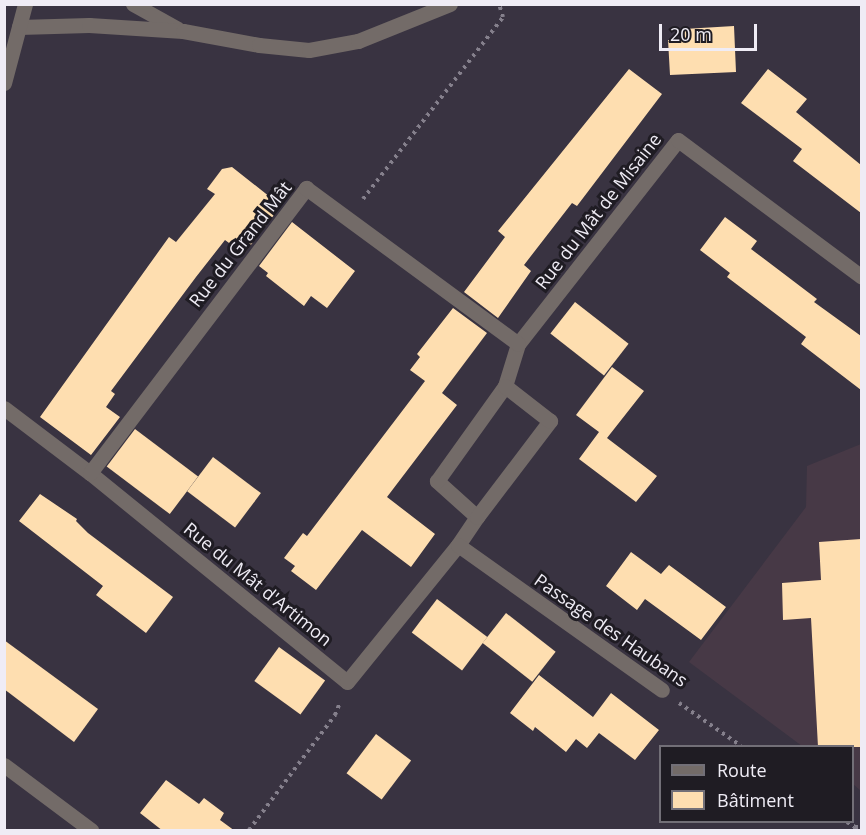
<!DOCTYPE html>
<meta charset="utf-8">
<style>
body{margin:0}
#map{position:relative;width:866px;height:835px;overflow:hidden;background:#393341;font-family:"Open Sans",sans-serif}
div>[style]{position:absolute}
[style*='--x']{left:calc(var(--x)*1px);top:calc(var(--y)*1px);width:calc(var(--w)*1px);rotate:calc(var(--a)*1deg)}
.education>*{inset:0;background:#473946}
.building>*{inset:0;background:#fedeb0;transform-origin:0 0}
.path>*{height:4px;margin-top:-2px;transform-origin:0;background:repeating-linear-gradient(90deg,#85808c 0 3px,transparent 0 7.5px)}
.minor>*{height:15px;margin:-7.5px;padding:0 7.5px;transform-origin:7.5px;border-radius:7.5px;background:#736b68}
span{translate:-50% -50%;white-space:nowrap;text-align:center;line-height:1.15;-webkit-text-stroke:6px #1f1c23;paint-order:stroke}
.street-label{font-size:18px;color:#efecf5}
.frame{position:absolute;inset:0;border:6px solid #efecf5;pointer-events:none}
.legend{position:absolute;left:659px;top:745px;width:195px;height:78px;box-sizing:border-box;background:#1f1c23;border:2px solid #726f77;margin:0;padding:8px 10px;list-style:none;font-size:18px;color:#efecf5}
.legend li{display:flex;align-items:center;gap:12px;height:30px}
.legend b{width:30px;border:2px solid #726f77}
.scale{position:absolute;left:659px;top:24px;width:98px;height:27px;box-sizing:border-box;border:3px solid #efecf5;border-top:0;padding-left:8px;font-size:18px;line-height:21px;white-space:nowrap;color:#efecf5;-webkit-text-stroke:4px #1f1c23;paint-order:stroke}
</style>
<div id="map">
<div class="education">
<div style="clip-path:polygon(861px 444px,861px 791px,853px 784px,852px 746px,802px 746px,689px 662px,806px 507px,807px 466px)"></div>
</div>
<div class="building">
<div style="clip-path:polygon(734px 26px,736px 72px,670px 75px,668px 40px,685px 39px,684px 29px)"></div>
<div style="clip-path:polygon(629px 69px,662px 94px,577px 206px,572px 203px,524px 265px,531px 271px,498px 318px,464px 292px,505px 237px,498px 231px)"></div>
<div style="clip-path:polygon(768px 69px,807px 99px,796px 112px,861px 165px,861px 213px,793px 161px,802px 149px,741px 103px)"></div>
<div style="clip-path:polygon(232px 167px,270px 197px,266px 202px,277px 211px,244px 254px,225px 240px,196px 277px,111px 391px,115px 394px,106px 407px,120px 417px,91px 455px,40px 417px,169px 237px,176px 242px,215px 194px,207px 189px,222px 169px)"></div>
<div style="clip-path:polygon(725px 217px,757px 241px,751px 249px,817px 299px,814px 302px,861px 336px,861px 390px,801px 344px,806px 337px,727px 277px,730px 273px,700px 250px)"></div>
<div style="clip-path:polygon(292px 222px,355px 271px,327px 308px,311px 296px,304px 306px,266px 276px,268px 273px,259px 266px)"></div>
<div style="left:575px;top:302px;width:68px;height:40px;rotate:38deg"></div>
<div style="clip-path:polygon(453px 308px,487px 333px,442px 393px,457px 405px,387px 497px,435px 534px,411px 567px,362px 530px,316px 590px,291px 571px,295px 566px,284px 558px,303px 533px,307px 536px,425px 381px,410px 370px,420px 357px,417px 354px)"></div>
<div style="clip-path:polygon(612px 367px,644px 391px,607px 438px,657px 476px,636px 502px,579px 459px,599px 432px,576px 415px)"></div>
<div style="left:135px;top:429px;width:79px;height:47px;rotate:37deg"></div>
<div style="left:213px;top:457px;width:60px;height:43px;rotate:37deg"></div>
<div style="clip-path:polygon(40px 494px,77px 519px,76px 521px,88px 533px,173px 597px,146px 633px,96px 595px,103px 586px,19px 521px)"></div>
<div style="clip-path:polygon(861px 539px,861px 747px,818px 747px,811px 618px,783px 620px,782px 583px,821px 580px,819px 542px)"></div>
<div style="clip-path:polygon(631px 552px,661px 574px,669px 565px,726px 607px,701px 640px,645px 599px,637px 610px,606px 586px)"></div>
<div style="left:437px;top:599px;width:63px;height:42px;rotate:37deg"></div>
<div style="left:506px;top:613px;width:63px;height:38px;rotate:38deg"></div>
<div style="clip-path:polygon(4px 640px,98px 709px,74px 742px,4px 689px)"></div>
<div style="left:279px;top:647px;width:57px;height:42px;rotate:36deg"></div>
<div style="clip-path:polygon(539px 675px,593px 717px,611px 693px,659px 730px,635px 760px,599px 733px,587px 748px,576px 739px,566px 752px,535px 727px,533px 731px,510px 713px)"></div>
<div style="left:376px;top:734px;width:44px;height:49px;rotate:37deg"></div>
<div style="clip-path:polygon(166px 780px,199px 804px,204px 798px,224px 813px,220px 820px,235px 831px,163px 831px,140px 813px)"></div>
</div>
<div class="path">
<div style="--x:363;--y:199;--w:230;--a:-52.4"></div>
<div style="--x:503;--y:17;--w:14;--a:-107"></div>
<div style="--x:679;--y:703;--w:75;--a:34.7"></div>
<div style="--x:847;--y:822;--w:9;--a:32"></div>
<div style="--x:249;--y:830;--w:144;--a:-53.2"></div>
<div style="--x:335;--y:715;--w:11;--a:-68"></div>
<div style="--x:855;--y:830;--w:3;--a:-90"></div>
<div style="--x:855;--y:827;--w:7;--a:0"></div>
</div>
<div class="minor">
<div style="--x:133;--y:4;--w:51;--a:29.1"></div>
<div style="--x:19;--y:27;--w:70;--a:-1.6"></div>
<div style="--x:89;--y:25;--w:94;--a:3.7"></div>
<div style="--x:183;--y:31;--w:77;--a:10.4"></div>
<div style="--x:259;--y:45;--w:50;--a:5.7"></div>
<div style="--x:309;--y:50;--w:50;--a:-10.4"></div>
<div style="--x:358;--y:41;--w:99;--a:-21.9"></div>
<div style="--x:4;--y:83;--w:82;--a:-75.1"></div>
<div style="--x:4;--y:408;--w:108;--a:37.1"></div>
<div style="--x:90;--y:473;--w:331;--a:39.1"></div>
<div style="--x:347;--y:682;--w:176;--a:-51"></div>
<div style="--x:458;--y:545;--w:34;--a:-56"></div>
<div style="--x:477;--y:517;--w:54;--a:-138"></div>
<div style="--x:437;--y:481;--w:117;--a:-54.4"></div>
<div style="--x:505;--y:386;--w:44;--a:-72.8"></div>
<div style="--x:518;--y:344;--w:259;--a:-51.9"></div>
<div style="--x:678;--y:140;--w:229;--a:36.7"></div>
<div style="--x:90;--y:473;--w:358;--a:-52.8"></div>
<div style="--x:306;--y:188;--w:263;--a:36.3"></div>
<div style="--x:477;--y:517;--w:121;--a:-52.8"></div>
<div style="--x:550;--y:421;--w:57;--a:-142.1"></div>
<div style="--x:458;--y:545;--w:250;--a:35.4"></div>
<div style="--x:4;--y:765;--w:109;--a:36.8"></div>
</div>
<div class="street-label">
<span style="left:598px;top:211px;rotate:-52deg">Rue du Mât de Misaine</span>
<span style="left:240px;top:244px;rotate:-52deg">Rue du Grand Mât</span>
<span style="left:258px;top:584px;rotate:39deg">Rue du Mât d'Artimon</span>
<span style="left:611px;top:630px;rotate:35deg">Passage des Haubans</span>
</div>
<div class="frame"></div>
<ul class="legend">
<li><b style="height:8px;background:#736b68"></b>Route</li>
<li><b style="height:16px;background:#fedeb0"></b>Bâtiment</li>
</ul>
<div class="scale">20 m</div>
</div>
